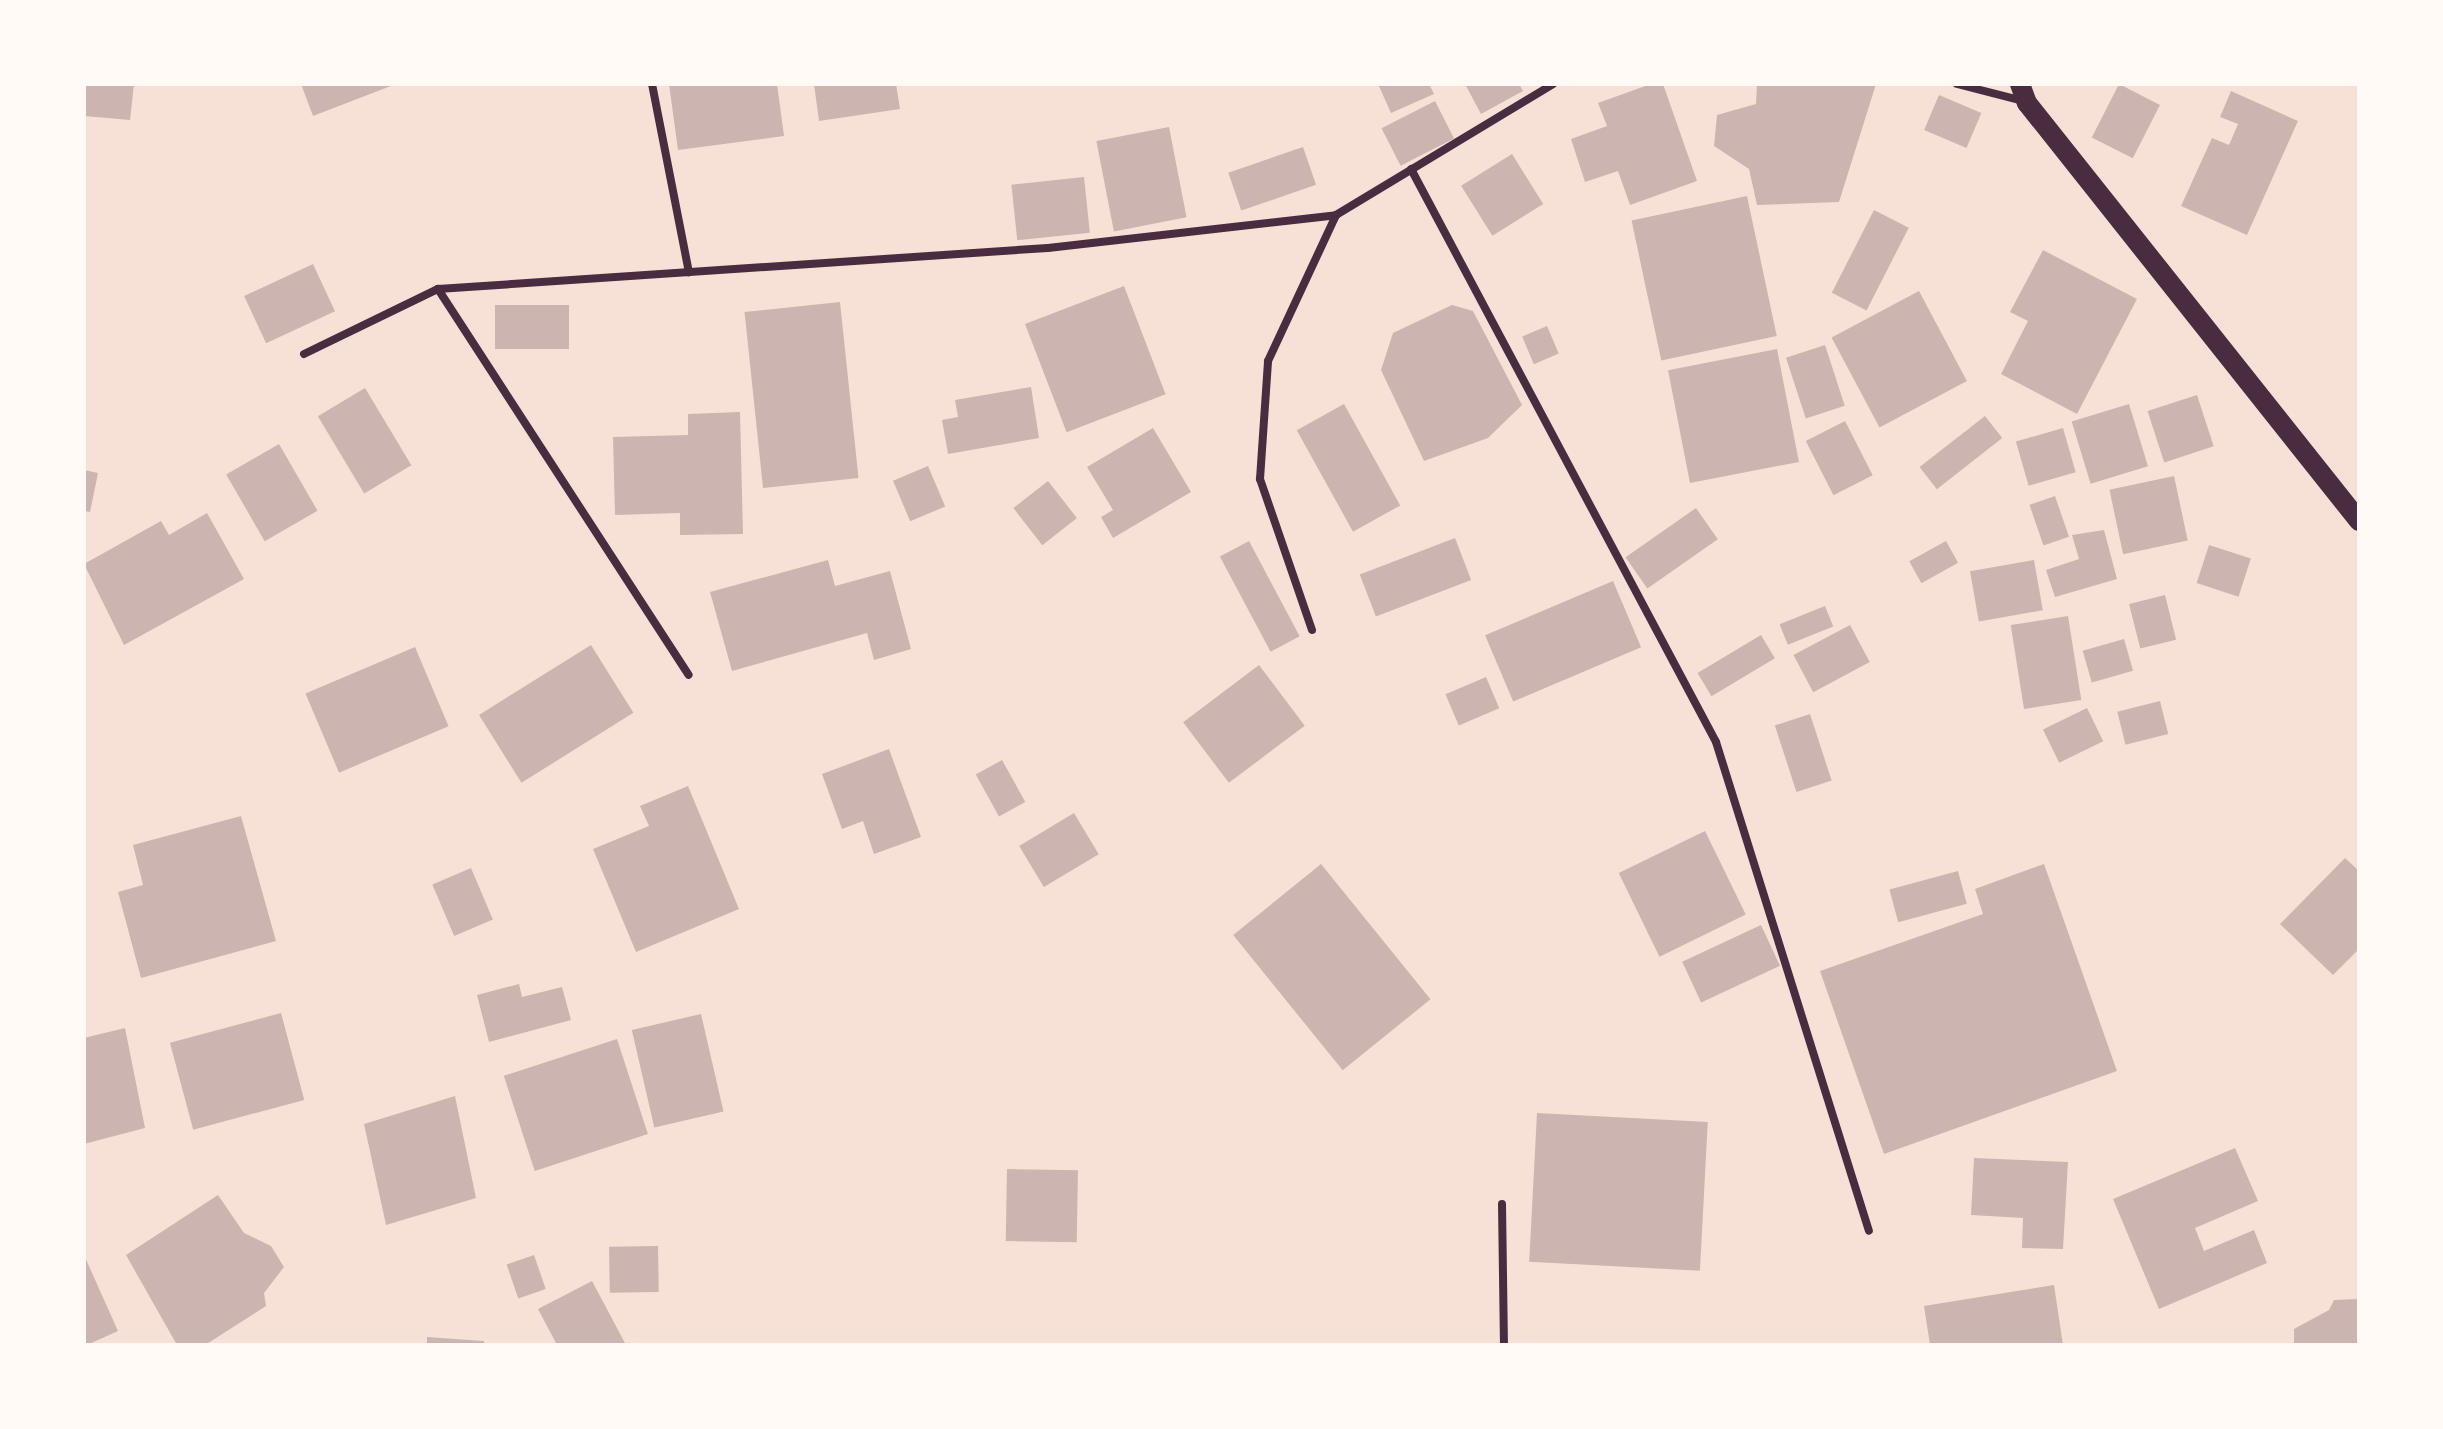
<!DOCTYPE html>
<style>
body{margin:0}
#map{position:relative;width:2443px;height:1429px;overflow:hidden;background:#f7e1d7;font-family:"Varela Round",sans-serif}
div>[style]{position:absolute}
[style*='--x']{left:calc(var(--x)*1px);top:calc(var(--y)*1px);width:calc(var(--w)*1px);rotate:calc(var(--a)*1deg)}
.building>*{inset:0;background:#ccb4b1;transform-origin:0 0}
.minor>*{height:8px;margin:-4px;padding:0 4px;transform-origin:4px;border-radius:4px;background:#4a2c40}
.primary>*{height:20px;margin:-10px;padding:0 10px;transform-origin:10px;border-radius:10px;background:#4a2c40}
span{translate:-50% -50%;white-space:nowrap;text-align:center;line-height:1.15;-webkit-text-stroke:6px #fffaf5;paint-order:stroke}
.frame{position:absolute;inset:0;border:86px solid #fffaf5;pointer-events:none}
</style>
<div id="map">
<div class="building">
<div style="clip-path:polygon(84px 84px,134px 84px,130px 120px,84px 116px)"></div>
<div style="clip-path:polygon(301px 84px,396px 84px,313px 116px)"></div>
<div style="clip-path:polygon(669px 84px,777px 84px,784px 136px,678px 150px)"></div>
<div style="clip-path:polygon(814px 84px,896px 84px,900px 109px,819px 121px)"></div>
<div style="clip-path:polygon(1378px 84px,1429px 84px,1434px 94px,1391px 113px)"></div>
<div style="clip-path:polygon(1465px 84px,1519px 84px,1523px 91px,1481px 114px)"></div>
<div style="clip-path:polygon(1651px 84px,1663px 84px,1697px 181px,1630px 205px,1618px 171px,1585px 182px,1571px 139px,1607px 126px,1598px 103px)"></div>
<div style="clip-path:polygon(1757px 84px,1876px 84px,1839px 202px,1757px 205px,1749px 169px,1714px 146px,1717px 115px,1756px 104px)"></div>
<div style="left:2119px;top:84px;width:46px;height:60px;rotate:27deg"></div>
<div style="clip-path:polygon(2231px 91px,2298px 121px,2247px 235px,2181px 206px,2212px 138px,2229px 145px,2238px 124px,2220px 117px)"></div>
<div style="left:1939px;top:95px;width:46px;height:38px;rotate:23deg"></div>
<div style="left:1435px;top:101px;width:42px;height:60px;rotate:63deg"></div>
<div style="left:1169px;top:127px;width:92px;height:74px;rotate:79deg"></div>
<div style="left:1303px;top:147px;width:40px;height:79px;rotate:71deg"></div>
<div style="left:1512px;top:154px;width:59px;height:60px;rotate:58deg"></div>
<div style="left:1084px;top:177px;width:56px;height:73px;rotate:84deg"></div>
<div style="left:1747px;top:196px;width:143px;height:118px;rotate:78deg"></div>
<div style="left:1874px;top:210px;width:39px;height:93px;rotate:27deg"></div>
<div style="clip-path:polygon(2043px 250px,2137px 299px,2077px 414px,2001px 374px,2028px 321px,2010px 312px)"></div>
<div style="left:313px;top:264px;width:52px;height:76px;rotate:65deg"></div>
<div style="left:1124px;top:286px;width:116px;height:106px;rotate:69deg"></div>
<div style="left:1919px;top:291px;width:102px;height:99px;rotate:62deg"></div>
<div style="left:840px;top:302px;width:177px;height:96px;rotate:84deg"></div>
<div style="left:495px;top:305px;width:74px;height:44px"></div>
<div style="clip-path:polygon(1452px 305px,1473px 311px,1522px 405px,1488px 438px,1424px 461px,1381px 370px,1393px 333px)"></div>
<div style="left:1547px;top:326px;width:30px;height:27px;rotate:67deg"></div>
<div style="left:1825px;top:345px;width:64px;height:41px;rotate:72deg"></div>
<div style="left:1777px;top:349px;width:115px;height:111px;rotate:79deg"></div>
<div style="clip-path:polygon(1031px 387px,1039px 438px,948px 454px,942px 420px,958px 417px,955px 400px)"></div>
<div style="left:365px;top:388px;width:90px;height:55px;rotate:59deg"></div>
<div style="left:2197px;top:395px;width:54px;height:52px;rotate:72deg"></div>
<div style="left:1344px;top:404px;width:116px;height:54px;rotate:61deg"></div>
<div style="left:2129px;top:404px;width:65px;height:60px;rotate:73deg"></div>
<div style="clip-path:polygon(740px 412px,743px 534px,680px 535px,680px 513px,615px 515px,613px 437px,688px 435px,688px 414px)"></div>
<div style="left:1985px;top:416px;width:28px;height:83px;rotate:52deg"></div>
<div style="left:1845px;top:421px;width:61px;height:44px;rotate:63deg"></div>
<div style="clip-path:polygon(1153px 428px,1191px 492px,1113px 538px,1101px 517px,1113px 510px,1087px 467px)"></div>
<div style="left:2063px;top:428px;width:46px;height:49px;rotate:74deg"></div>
<div style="left:279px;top:444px;width:77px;height:61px;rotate:60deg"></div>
<div style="left:928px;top:466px;width:44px;height:38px;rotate:67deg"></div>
<div style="clip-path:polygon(84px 470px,98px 473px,90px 512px,84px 511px)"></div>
<div style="left:2174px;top:476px;width:66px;height:66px;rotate:78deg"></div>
<div style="left:1048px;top:481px;width:47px;height:44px;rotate:52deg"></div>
<div style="left:2055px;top:496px;width:43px;height:27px;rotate:71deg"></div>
<div style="left:1696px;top:508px;width:38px;height:86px;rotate:55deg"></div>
<div style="clip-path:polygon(207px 513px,244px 579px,124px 645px,84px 564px,161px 521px,169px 535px)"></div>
<div style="clip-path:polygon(2104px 530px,2117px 579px,2055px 597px,2046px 570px,2079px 559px,2072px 535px)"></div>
<div style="left:1455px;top:538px;width:45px;height:102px;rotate:69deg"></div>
<div style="left:1249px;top:541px;width:108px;height:33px;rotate:62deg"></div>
<div style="left:1946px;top:541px;width:25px;height:42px;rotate:61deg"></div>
<div style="left:2209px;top:545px;width:44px;height:40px;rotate:18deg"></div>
<div style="clip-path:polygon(828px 560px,835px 586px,890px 571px,911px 649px,874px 660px,867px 633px,732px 671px,710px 592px)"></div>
<div style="left:2034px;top:560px;width:51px;height:65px;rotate:80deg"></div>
<div style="left:1613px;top:581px;width:72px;height:139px;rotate:67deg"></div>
<div style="left:2165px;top:595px;width:46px;height:37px;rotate:76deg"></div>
<div style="left:1825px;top:606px;width:22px;height:49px;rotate:68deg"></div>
<div style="left:2068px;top:616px;width:85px;height:58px;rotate:81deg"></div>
<div style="left:1850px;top:625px;width:42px;height:64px;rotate:62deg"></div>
<div style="left:1761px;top:635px;width:27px;height:74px;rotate:59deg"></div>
<div style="left:2124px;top:639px;width:33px;height:43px;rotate:74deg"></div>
<div style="left:591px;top:645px;width:80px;height:132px;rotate:58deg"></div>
<div style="left:415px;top:647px;width:86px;height:119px;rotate:67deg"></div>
<div style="left:1259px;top:665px;width:76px;height:95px;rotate:53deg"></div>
<div style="left:1486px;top:677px;width:34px;height:44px;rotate:67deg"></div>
<div style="left:2160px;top:701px;width:34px;height:44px;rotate:76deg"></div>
<div style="left:2087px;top:708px;width:37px;height:49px;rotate:64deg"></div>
<div style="left:1810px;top:714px;width:70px;height:37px;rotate:72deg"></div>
<div style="clip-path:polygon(889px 749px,921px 837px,874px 854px,863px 821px,842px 829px,822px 774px)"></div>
<div style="left:1002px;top:760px;width:48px;height:30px;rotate:61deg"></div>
<div style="clip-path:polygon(688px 786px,739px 909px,636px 952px,593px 849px,649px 826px,640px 806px)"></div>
<div style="left:1074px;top:813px;width:48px;height:64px;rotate:59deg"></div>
<div style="clip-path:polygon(241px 816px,276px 941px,141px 978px,118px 892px,143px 885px,133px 845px)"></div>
<div style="left:1705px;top:831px;width:93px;height:96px;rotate:64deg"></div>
<div style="clip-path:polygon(2345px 858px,2359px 871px,2359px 949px,2333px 975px,2280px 924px)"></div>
<div style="left:1321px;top:864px;width:174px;height:113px;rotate:51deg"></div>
<div style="clip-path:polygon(2044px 864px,2117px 1071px,1884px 1154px,1820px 971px,1983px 914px,1975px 889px)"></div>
<div style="left:471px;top:868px;width:56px;height:42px;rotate:67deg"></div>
<div style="left:1958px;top:871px;width:34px;height:71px;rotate:75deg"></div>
<div style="left:1761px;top:925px;width:45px;height:87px;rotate:65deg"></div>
<div style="clip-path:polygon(519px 984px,522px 997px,562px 987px,571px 1020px,489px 1042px,477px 995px)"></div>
<div style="left:281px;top:1013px;width:90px;height:115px;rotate:75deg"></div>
<div style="left:701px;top:1014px;width:100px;height:71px;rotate:77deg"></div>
<div style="clip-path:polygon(125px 1028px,145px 1128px,84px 1144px,84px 1038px)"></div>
<div style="left:617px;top:1039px;width:100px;height:119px;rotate:72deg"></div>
<div style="clip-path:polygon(455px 1096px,476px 1198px,386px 1225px,364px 1124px)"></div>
<div style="left:1537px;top:1113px;width:171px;height:149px;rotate:3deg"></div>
<div style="clip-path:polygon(2235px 1148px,2258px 1201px,2195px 1228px,2204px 1251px,2254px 1230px,2267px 1263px,2159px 1309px,2113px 1199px)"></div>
<div style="clip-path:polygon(1974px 1158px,2068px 1162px,2063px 1249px,2022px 1248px,2023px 1218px,1971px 1215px)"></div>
<div style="left:1007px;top:1169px;width:71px;height:72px;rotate:1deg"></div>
<div style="clip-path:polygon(218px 1195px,244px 1233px,271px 1246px,284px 1267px,264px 1293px,266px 1306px,205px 1345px,177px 1345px,126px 1255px)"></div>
<div style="left:658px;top:1246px;width:46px;height:49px;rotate:89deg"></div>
<div style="clip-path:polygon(84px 1255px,118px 1331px,87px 1345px,84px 1345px)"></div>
<div style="left:534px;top:1255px;width:36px;height:29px;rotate:71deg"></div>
<div style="clip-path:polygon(592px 1281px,626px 1345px,557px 1345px,538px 1309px)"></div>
<div style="clip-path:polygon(2054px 1285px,2063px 1345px,1930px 1345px,1924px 1306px)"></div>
<div style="clip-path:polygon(2359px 1299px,2359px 1345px,2294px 1345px,2294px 1329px,2329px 1310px,2334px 1300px)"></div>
<div style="clip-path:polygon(427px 1337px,484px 1341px,484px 1345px,427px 1345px)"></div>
</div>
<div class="minor">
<div style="--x:652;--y:84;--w:192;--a:78.9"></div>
<div style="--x:1957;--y:84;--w:68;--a:14.4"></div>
<div style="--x:1411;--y:169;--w:649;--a:61.97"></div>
<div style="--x:1716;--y:742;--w:512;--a:72.63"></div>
<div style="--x:438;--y:289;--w:460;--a:57"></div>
<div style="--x:304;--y:354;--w:149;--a:-25.9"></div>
<div style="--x:438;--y:289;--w:611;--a:-3.85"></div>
<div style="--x:1048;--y:248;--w:290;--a:-6.5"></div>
<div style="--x:1312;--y:630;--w:160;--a:-109"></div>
<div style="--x:1260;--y:479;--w:118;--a:-86.1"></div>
<div style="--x:1268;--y:361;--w:161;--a:-65"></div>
<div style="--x:1336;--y:215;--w:253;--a:-31.1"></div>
<div style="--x:1502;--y:1204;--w:141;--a:89.2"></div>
</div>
<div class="primary">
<div style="--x:2020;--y:84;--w:20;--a:70"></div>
<div style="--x:2027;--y:103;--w:534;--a:51.54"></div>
</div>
<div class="frame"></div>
</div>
